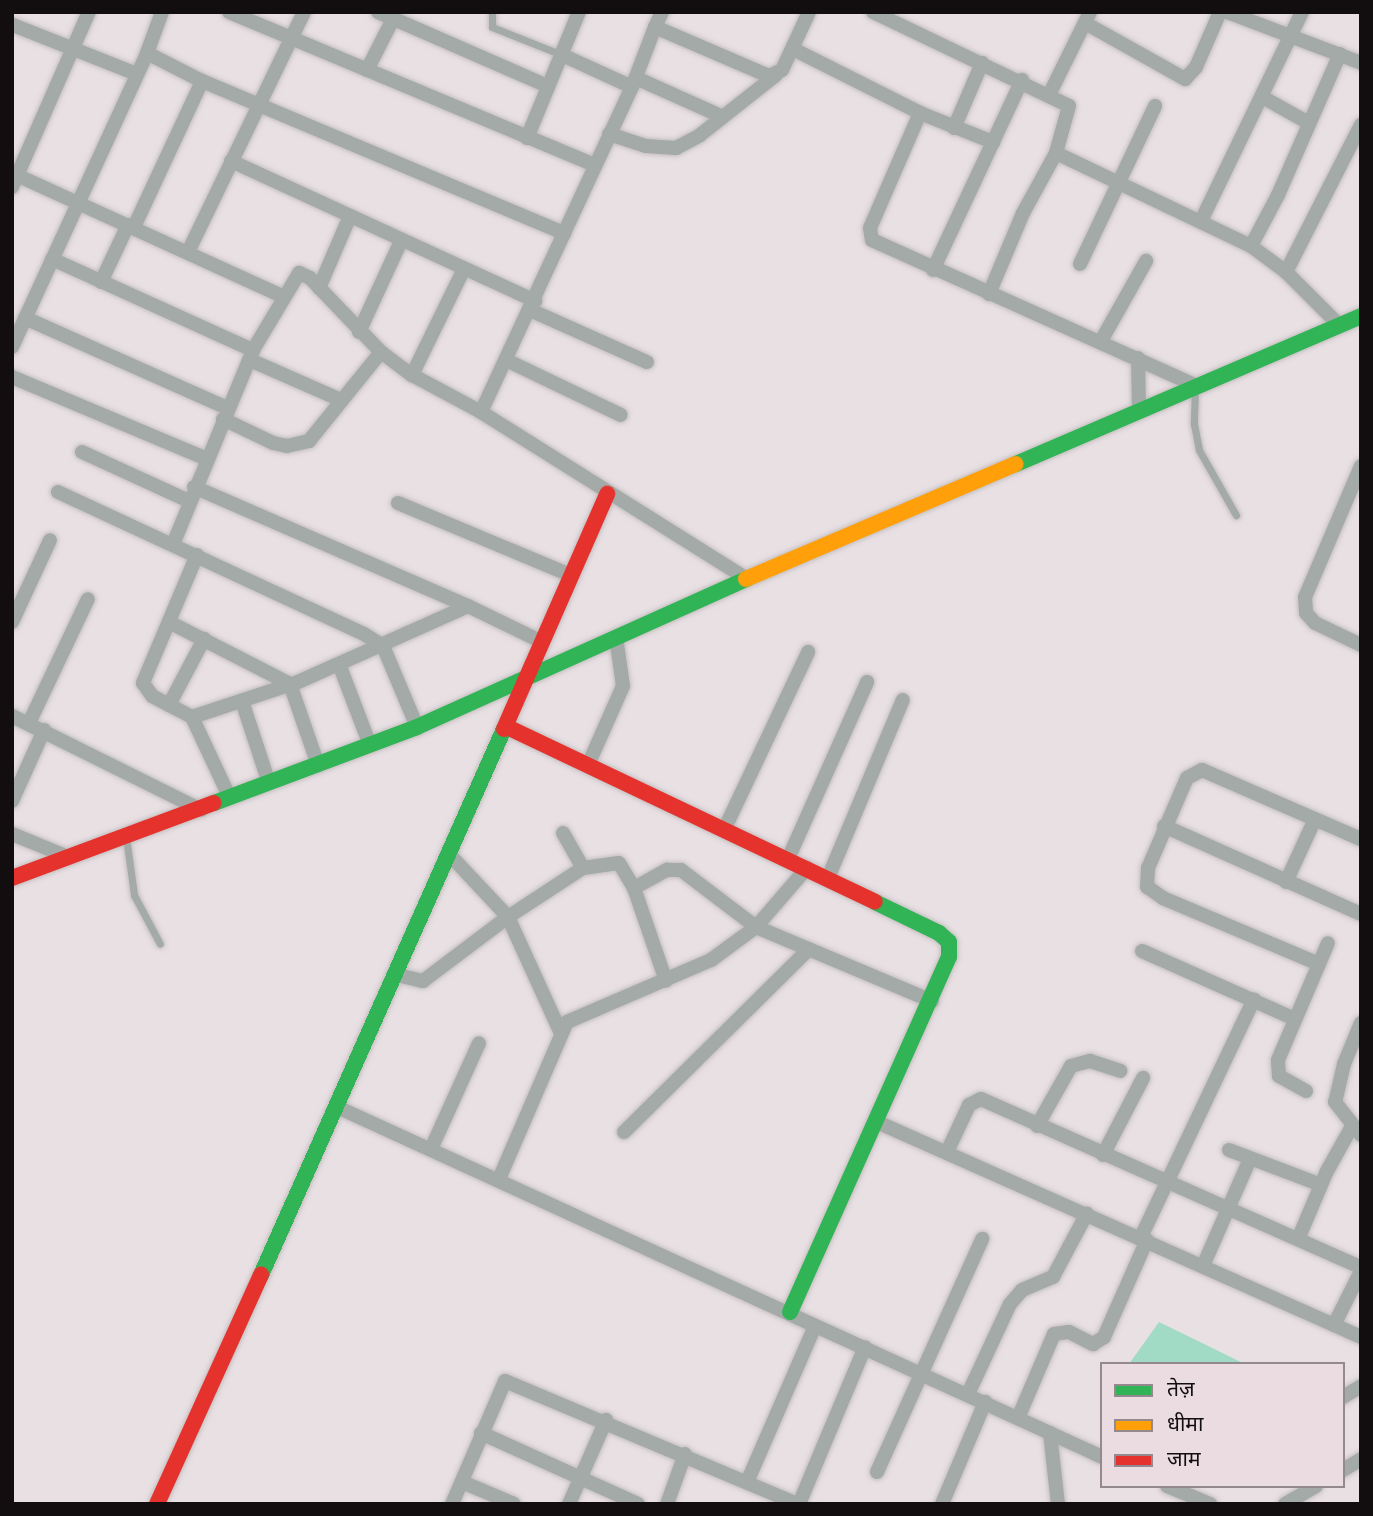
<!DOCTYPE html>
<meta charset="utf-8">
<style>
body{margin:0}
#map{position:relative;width:1373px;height:1516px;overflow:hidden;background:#e8e0e3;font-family:Georgia,"Noto Sans Devanagari",serif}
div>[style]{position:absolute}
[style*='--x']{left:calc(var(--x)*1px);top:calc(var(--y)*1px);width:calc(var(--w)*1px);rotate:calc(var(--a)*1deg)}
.water>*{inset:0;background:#a1dac5}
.roads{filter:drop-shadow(0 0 2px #c5bfc1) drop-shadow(0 0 2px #c5bfc1)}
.lane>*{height:7px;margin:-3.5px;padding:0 3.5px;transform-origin:3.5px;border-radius:3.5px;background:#a3aaa7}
.street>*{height:14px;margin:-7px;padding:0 7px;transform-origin:7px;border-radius:7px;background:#a3aaa7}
.fast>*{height:16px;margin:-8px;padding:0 8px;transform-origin:8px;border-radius:8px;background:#30b455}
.slow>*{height:16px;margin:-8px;padding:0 8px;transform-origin:8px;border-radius:8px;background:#ff9f0a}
.jam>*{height:16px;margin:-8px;padding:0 8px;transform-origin:8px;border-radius:8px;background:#e5322d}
span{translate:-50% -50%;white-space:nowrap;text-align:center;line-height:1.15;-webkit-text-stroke:5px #ebdce2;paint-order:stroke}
.frame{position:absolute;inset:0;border:14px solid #120d0f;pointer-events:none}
.legend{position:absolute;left:1100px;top:1362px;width:245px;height:126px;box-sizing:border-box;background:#ebdce2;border:2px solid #94898e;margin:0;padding:9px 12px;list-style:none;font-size:21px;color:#120d0f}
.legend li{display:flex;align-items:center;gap:14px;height:35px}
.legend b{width:35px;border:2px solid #94898e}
</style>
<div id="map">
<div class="water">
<div style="clip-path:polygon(1159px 1322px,1245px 1364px,1129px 1364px)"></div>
</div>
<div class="roads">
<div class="lane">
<div style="--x:492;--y:12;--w:15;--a:90"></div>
<div style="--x:492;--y:27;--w:73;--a:21.7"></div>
<div style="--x:1195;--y:389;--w:35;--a:92"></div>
<div style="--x:1194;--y:424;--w:26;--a:79"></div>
<div style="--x:1199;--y:450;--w:75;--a:60.4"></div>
<div style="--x:126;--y:837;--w:59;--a:82.1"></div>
<div style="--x:134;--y:895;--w:55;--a:62"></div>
</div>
<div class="street">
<div style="--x:229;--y:12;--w:397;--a:22.7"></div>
<div style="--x:378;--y:12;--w:184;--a:23.6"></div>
<div style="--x:873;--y:12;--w:217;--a:25.6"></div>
<div style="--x:1069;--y:106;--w:49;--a:105.5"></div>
<div style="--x:1056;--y:153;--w:68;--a:118.8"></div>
<div style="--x:1023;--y:213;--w:88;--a:112.8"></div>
<div style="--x:1227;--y:12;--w:143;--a:20.8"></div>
<div style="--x:1085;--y:23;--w:115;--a:29.2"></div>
<div style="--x:1185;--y:79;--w:16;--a:-47"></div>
<div style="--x:1196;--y:67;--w:60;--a:-66.4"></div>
<div style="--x:13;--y:25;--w:133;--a:21.6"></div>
<div style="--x:655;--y:27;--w:17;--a:-65"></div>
<div style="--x:793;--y:49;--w:142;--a:26.7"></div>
<div style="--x:920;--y:113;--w:79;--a:21.7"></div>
<div style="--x:147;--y:53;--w:44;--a:-69.9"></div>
<div style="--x:560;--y:54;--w:79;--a:24.6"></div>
<div style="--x:367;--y:70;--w:57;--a:-63"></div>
<div style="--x:636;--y:78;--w:95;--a:24.1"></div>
<div style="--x:1050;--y:93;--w:90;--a:-63.7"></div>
<div style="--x:1264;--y:98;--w:51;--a:29.1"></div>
<div style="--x:920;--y:113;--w:125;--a:113.5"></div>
<div style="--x:870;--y:228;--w:12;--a:81"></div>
<div style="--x:872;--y:240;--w:354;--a:24.2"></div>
<div style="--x:954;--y:128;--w:71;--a:-66.7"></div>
<div style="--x:609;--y:134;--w:39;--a:18"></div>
<div style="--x:646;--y:146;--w:30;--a:4"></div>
<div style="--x:676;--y:148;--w:27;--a:-28"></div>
<div style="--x:700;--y:135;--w:97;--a:-38.3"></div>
<div style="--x:527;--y:138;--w:136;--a:-67.6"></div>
<div style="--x:1056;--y:153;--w:216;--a:25.5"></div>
<div style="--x:1251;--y:246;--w:44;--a:36.6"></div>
<div style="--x:1286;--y:272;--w:75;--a:45"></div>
<div style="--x:231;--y:161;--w:335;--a:24.7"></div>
<div style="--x:12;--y:173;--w:297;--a:24.5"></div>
<div style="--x:12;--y:187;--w:191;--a:-66.3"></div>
<div style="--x:1201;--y:221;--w:232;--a:-64.2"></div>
<div style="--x:134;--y:227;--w:161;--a:-65"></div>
<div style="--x:1251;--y:246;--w:58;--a:-62.1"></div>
<div style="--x:1278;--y:195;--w:154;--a:-66.3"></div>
<div style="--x:188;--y:252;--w:267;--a:-64.2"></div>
<div style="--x:52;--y:259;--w:221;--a:24.4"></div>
<div style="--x:1080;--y:264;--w:175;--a:-64.6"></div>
<div style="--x:933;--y:270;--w:210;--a:-64.9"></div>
<div style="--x:1286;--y:272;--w:165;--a:-63"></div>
<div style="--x:101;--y:282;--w:63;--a:-64.7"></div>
<div style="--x:319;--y:288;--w:78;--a:-66.7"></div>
<div style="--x:530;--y:310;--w:128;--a:24"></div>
<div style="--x:25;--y:318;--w:221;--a:24"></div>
<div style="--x:359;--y:332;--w:100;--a:-65.2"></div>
<div style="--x:1101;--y:341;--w:92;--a:-60.6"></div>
<div style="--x:12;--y:347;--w:324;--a:-65.3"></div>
<div style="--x:147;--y:53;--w:62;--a:27"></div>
<div style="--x:202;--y:81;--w:393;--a:22.8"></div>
<div style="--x:1138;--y:358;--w:52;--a:88.9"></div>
<div style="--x:250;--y:360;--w:99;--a:23.7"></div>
<div style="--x:506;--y:360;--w:127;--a:25.6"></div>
<div style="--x:412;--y:375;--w:118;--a:-63.9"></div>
<div style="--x:12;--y:377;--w:209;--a:22.8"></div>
<div style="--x:481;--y:412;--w:358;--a:-65.1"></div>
<div style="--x:632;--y:87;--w:64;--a:-69"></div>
<div style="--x:655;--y:27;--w:124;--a:23.3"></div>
<div style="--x:769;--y:76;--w:14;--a:-25"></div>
<div style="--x:782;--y:70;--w:64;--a:-65"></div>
<div style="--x:223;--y:419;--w:55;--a:25.6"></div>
<div style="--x:273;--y:443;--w:14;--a:12"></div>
<div style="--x:287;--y:446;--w:23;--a:-13"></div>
<div style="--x:309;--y:441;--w:114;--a:-51"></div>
<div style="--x:82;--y:452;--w:118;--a:24.6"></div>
<div style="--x:1361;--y:466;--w:142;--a:113.1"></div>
<div style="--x:1305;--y:597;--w:16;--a:86"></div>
<div style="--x:1306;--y:613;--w:13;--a:48"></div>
<div style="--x:1315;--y:623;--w:51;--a:25.6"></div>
<div style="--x:194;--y:487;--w:299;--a:23.5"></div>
<div style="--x:58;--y:492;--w:337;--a:24.9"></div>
<div style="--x:364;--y:634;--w:22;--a:32"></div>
<div style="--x:383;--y:646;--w:88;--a:67.2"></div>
<div style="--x:398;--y:503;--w:186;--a:22.7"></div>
<div style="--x:174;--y:542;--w:208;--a:-67.6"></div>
<div style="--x:253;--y:350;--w:90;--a:-59.1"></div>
<div style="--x:299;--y:273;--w:12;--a:24"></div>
<div style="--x:310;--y:278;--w:103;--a:46.2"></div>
<div style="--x:381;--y:352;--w:39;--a:37"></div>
<div style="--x:412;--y:375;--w:78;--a:28.2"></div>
<div style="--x:481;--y:412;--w:314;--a:32.1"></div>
<div style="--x:197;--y:555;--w:139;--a:112.9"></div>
<div style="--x:143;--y:683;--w:16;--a:55"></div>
<div style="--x:152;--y:696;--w:45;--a:27.7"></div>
<div style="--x:192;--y:717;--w:89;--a:64.9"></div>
<div style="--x:12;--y:622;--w:90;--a:-65.1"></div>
<div style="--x:169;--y:622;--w:136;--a:27.1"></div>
<div style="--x:290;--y:684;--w:86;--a:70.9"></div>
<div style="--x:339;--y:664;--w:87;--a:69.1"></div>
<div style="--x:242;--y:701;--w:86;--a:71.8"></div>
<div style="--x:169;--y:705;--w:75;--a:-62.1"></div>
<div style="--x:12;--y:716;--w:211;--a:26.4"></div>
<div style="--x:192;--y:717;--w:112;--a:-18.3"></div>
<div style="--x:298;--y:682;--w:186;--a:-24.1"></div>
<div style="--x:468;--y:606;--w:82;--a:25.9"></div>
<div style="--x:29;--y:723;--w:137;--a:-64.6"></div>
<div style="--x:588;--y:765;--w:86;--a:-66.1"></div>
<div style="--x:623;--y:686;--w:49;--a:-98.1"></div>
<div style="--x:12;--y:801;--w:78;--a:-65.7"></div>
<div style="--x:1164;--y:826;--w:216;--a:24.1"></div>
<div style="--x:724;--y:830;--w:197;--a:-64.7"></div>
<div style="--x:563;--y:833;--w:40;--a:60.3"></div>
<div style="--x:12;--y:834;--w:61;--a:22.3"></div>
<div style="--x:448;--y:853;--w:88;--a:46.8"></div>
<div style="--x:508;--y:917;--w:90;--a:-33.2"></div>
<div style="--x:583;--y:868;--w:36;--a:-8"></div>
<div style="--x:619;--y:863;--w:29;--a:59"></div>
<div style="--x:634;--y:888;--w:98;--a:71"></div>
<div style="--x:788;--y:859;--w:194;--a:-65.9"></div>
<div style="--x:828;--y:878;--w:193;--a:-67.2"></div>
<div style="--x:1286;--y:882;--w:69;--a:-65.3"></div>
<div style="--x:634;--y:888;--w:38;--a:-29"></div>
<div style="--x:667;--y:870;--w:14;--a:0"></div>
<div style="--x:681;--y:870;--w:94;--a:37.2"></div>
<div style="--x:756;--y:927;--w:191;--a:22.8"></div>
<div style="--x:1142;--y:951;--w:167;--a:24"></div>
<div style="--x:1319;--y:964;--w:169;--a:-157.1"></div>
<div style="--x:1163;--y:898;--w:19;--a:-145"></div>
<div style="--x:1147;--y:887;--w:19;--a:-87"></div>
<div style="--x:1148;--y:868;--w:98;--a:-66.6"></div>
<div style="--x:1187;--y:778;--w:17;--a:-28"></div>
<div style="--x:1202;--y:770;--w:173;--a:23.5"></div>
<div style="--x:397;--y:975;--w:27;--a:13"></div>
<div style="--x:423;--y:981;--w:106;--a:-37"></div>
<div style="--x:508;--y:917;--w:125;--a:65.5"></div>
<div style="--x:1361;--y:1023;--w:44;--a:112.5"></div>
<div style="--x:1344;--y:1064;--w:39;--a:103"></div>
<div style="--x:1335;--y:1102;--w:42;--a:51.8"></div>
<div style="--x:1306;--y:1091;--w:31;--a:-151"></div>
<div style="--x:1279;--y:1076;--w:16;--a:-94"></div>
<div style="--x:1278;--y:1060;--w:127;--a:-66.9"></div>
<div style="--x:337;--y:1107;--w:841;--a:24.58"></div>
<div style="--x:877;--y:1122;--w:530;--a:23.95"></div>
<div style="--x:1037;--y:1126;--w:69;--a:-60.5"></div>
<div style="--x:1071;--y:1066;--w:20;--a:-15"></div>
<div style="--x:1090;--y:1061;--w:32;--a:18"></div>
<div style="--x:624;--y:1132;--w:260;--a:-44.7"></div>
<div style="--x:431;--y:1149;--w:116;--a:-65.6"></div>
<div style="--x:1229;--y:1150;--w:98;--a:20.8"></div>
<div style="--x:947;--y:1152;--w:52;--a:-64.9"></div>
<div style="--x:969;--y:1105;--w:13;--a:-27"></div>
<div style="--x:981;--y:1099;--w:415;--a:23.9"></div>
<div style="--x:1103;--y:1155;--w:87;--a:-62.5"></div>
<div style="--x:499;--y:1179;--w:171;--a:-66.6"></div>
<div style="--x:567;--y:1022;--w:157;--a:-23.3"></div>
<div style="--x:711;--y:960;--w:56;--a:-36.3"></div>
<div style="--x:756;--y:927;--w:78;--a:-49.2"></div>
<div style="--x:1141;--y:1237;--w:263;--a:-64.6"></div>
<div style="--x:1299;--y:1237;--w:69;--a:-67.1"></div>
<div style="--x:1326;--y:1173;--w:54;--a:-61"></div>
<div style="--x:1203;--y:1266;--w:117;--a:-66.3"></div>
<div style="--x:1334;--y:1325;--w:60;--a:-63.4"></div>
<div style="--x:968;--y:1394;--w:99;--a:-65"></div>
<div style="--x:1010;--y:1304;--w:18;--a:-49"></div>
<div style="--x:1022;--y:1290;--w:34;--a:-23"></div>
<div style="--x:1053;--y:1277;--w:72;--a:-62"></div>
<div style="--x:1343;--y:1397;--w:21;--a:-31"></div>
<div style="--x:1018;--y:1418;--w:91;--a:-66.8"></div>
<div style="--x:1054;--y:1334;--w:15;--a:-8"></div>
<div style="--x:1069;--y:1332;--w:27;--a:27"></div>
<div style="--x:1093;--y:1344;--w:13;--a:-32"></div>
<div style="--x:1104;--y:1337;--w:106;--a:-66.1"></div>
<div style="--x:481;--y:1433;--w:172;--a:24.3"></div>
<div style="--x:1050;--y:1433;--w:71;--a:83.6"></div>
<div style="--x:1343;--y:1470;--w:21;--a:-31"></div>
<div style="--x:877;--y:1472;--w:256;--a:-65.7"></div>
<div style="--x:748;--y:1480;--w:168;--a:-66.5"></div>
<div style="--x:462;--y:1482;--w:56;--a:22.9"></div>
<div style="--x:1167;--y:1486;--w:47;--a:22.7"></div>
<div style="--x:452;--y:1504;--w:134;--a:-66.7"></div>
<div style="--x:505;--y:1381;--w:317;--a:22.8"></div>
<div style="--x:569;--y:1504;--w:92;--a:-66.2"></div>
<div style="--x:667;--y:1504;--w:53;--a:-70.2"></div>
<div style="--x:799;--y:1504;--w:170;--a:-67.2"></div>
<div style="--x:942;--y:1504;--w:111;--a:-67.1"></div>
<div style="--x:1285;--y:1504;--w:36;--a:-30"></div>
</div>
<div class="fast">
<div style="--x:1016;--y:464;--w:375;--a:-23.2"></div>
<div style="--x:214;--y:803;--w:217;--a:-20.5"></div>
<div style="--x:417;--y:727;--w:361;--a:-24.2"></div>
<div style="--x:261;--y:1275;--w:598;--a:-66.01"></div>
<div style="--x:790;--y:1312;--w:389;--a:-65.9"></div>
<div style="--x:949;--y:957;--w:15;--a:-90"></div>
<div style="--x:949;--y:942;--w:13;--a:-138"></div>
<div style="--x:939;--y:933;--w:71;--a:-154.2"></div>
</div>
<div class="slow">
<div style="--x:746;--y:579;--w:293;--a:-23.1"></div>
</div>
<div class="jam">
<div style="--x:507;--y:727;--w:407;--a:25.4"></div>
<div style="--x:504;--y:729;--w:257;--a:-66.3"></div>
<div style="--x:12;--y:878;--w:215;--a:-20.4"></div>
<div style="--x:157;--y:1504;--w:252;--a:-65.6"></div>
</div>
</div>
<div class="frame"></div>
<ul class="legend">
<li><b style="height:9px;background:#30b455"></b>तेज़</li>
<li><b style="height:9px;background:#ff9f0a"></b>धीमा</li>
<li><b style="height:9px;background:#e5322d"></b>जाम</li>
</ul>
</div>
